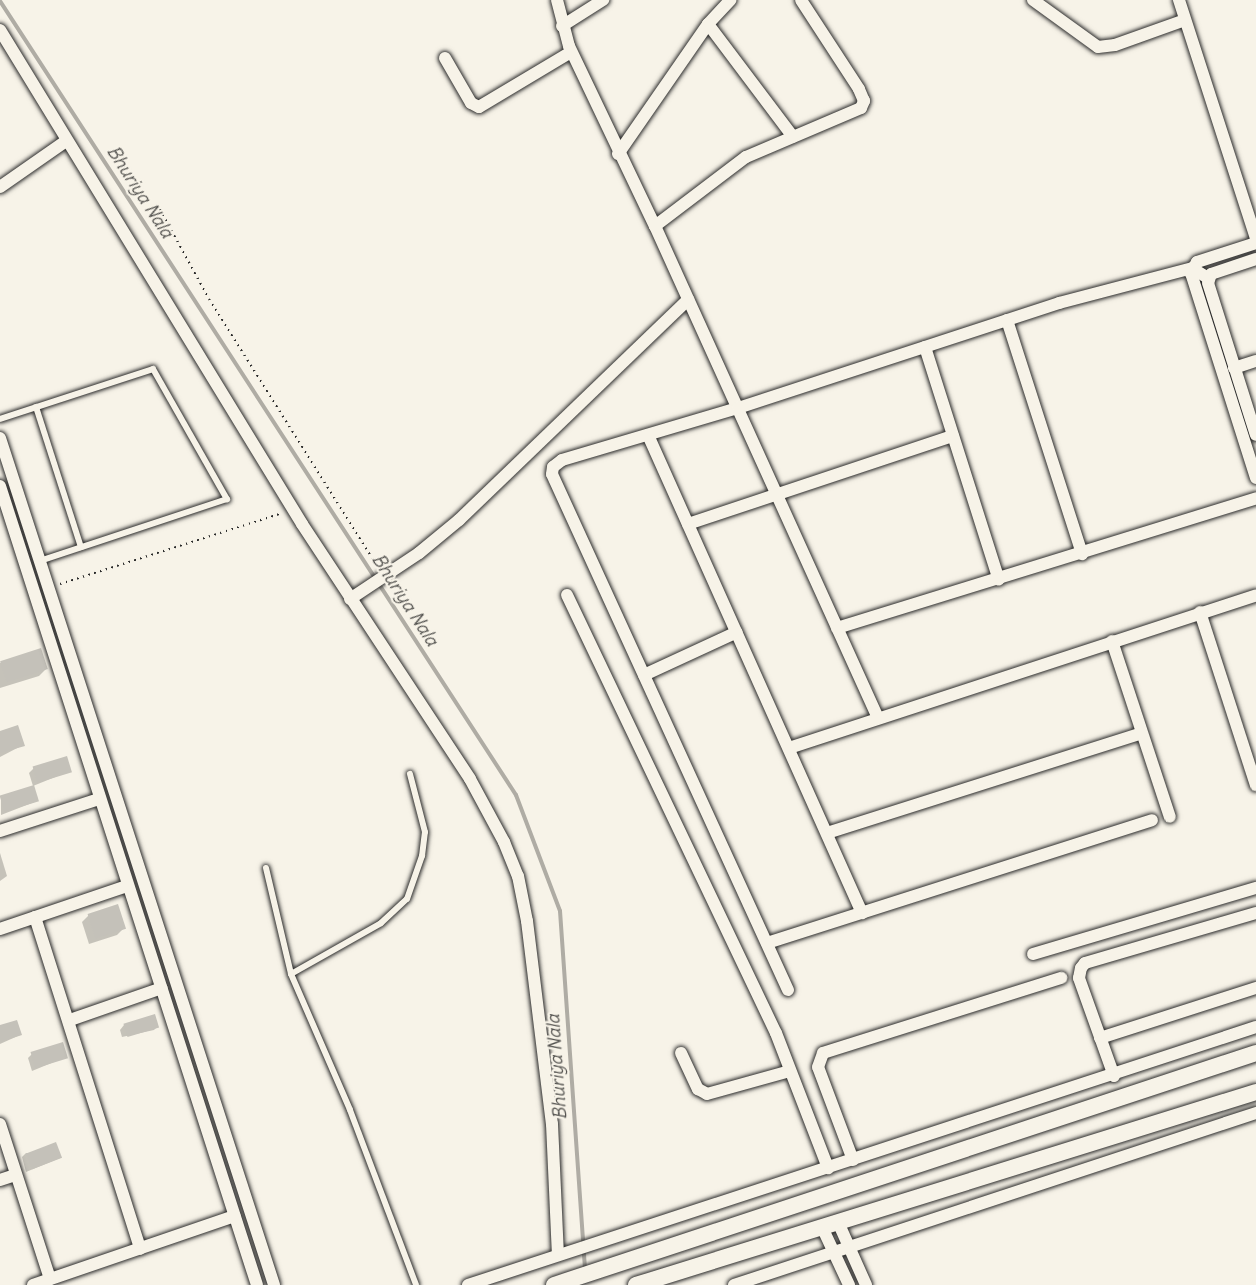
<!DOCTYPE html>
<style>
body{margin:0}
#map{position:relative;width:1256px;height:1285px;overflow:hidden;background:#f7f3e8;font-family:Delius,sans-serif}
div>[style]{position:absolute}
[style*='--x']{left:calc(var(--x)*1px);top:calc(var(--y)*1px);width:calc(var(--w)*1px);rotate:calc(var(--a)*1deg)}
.shadow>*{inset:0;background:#0003}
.stream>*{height:4px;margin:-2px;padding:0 2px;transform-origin:2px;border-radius:2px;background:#afaca4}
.building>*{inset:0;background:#c4c1b9;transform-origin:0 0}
.path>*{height:2px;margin-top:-1px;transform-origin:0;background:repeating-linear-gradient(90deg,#2b2b2b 0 1.5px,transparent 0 6px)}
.roads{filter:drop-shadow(0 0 2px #2b2b2b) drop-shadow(0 0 2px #2b2b2b)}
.lane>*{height:6px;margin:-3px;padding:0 3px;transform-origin:3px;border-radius:3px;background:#f7f3e8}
.street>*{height:12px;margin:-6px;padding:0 6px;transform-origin:6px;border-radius:6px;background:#f7f3e8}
.secondary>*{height:16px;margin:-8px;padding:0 8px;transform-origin:8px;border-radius:8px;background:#f7f3e8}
span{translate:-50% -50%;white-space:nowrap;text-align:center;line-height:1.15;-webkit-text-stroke:4.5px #f7f3e8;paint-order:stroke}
.water-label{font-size:18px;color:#53524f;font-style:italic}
</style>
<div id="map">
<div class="shadow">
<div style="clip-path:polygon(40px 650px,46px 669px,39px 676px,0 688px,0 663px)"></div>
<div style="clip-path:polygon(0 733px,23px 745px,0 757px)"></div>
<div style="clip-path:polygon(34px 768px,70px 771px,33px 786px,29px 773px)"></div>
<div style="clip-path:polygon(1px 797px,37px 801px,1px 815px)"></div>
<div style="clip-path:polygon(0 853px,7px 876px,0 881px)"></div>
<div style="clip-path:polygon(89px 915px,124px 928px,117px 935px,89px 944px,82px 922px)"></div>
<div style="clip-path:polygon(154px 1016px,157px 1027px,154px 1030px,122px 1037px,120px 1030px,124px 1025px)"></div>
<div style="clip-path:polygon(0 1027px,20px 1035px,0 1044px)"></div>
<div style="clip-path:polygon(32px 1054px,66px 1057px,32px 1071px,28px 1058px)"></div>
<div style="clip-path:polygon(26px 1153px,60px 1158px,26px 1172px,22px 1157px)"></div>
</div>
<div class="stream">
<div style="--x:0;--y:1;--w:947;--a:56.98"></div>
<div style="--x:516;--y:795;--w:124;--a:69.2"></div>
<div style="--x:560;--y:911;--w:359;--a:86"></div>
</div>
<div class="building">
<div style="left:41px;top:648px;width:22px;height:43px;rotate:72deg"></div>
<div style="clip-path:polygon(18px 725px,25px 746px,0 753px,0 731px)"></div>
<div style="left:67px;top:756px;width:17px;height:36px;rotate:73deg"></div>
<div style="left:34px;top:785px;width:17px;height:36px;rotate:73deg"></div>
<div style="left:118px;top:904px;width:26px;height:32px;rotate:72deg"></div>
<div style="left:155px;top:1014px;width:14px;height:33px;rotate:73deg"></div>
<div style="clip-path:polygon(17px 1020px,22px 1035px,0 1042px,0 1025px)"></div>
<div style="left:63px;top:1042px;width:17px;height:34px;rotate:73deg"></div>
<div style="left:56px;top:1142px;width:17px;height:32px;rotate:69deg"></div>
</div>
<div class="path">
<div style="--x:157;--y:204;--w:108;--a:61.3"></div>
<div style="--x:209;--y:299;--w:317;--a:57.8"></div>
<div style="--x:60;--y:584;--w:231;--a:-17.7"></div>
</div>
<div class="roads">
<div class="lane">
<div style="--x:36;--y:407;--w:147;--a:72.2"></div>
<div style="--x:0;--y:419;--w:161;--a:-18.1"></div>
<div style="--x:153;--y:369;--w:150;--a:60.4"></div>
<div style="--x:227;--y:499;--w:197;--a:161.7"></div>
<div style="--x:266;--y:868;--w:109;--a:76.7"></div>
<div style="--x:291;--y:974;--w:148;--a:66.5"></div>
<div style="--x:350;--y:1110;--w:187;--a:69.3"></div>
<div style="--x:291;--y:974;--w:103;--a:-29.5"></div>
<div style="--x:381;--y:923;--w:35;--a:-43"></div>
<div style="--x:407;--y:899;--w:46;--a:-70.8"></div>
<div style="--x:422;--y:856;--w:24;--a:-83"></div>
<div style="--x:425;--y:832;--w:60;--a:-104.5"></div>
</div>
<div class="street">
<div style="--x:557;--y:0;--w:48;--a:75.4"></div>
<div style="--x:569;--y:46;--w:199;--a:64.5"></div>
<div style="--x:655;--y:226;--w:540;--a:65.62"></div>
<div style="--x:1033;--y:0;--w:80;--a:35.9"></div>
<div style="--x:1098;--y:47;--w:17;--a:-7"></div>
<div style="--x:1115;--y:45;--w:74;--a:-19.7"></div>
<div style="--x:1179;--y:0;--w:250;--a:72.1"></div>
<div style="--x:708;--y:24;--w:141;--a:53"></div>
<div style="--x:562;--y:26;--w:49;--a:-32.4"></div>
<div style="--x:0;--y:30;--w:579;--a:58.56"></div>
<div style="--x:302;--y:524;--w:305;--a:56.6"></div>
<div style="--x:470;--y:779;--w:72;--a:61.6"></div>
<div style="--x:504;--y:842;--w:37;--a:68"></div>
<div style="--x:518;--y:876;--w:46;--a:78.7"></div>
<div style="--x:527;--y:921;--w:205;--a:83"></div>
<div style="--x:552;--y:1124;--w:131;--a:87.4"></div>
<div style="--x:445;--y:58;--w:52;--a:60"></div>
<div style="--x:471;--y:103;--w:9;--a:27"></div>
<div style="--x:479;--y:107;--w:107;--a:-30.9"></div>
<div style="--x:618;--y:154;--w:158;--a:-55.3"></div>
<div style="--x:708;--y:24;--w:33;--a:-47"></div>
<div style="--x:0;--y:187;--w:80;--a:-34.9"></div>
<div style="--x:655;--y:226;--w:114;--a:-37.2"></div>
<div style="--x:746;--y:157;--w:125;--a:-23.1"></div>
<div style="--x:861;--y:108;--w:8;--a:-67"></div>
<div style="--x:864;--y:101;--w:13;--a:-113"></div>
<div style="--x:859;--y:89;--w:106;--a:-123.1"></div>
<div style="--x:1256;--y:243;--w:62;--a:162.1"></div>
<div style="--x:1197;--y:262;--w:13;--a:119"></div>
<div style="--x:1191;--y:273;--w:215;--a:72.4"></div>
<div style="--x:1256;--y:259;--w:47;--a:161.6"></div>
<div style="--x:1211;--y:274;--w:9;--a:108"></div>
<div style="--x:1208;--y:283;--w:159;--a:72.5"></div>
<div style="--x:1007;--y:320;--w:246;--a:72.2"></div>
<div style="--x:925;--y:347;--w:244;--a:72.4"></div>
<div style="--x:1234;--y:368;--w:23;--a:-18"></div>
<div style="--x:648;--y:435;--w:524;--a:65.88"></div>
<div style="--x:0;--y:438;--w:890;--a:72.07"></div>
<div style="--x:0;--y:486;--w:839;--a:72.17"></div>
<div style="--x:688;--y:524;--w:279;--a:-18.4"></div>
<div style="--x:567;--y:595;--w:485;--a:64.5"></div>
<div style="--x:776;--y:1033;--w:145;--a:68.9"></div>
<div style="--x:350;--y:599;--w:83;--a:-33.7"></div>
<div style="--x:419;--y:553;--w:52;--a:-39.5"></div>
<div style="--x:459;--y:520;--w:318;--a:-43.9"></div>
<div style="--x:1200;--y:612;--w:182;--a:72.1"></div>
<div style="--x:837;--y:628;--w:439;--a:-17.2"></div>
<div style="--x:1112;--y:641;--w:185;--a:71.8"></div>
<div style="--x:644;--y:675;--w:102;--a:-24.8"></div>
<div style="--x:789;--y:748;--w:491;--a:-18.1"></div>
<div style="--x:0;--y:831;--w:104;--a:-17.9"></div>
<div style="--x:827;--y:833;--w:330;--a:-17.6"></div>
<div style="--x:35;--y:917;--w:348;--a:72.4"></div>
<div style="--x:0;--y:929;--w:134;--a:-18.7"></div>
<div style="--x:767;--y:943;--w:404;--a:-17.7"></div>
<div style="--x:1033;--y:954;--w:233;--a:-16.5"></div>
<div style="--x:788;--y:990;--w:567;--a:-114.58"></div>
<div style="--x:552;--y:474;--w:7;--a:-82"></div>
<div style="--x:553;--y:467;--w:11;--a:-38"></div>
<div style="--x:562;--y:460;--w:184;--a:-16.5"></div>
<div style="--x:738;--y:408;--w:338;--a:-18.1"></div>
<div style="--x:1059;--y:303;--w:138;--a:-14.7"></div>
<div style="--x:1192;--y:268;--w:19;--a:32"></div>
<div style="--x:70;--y:1020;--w:97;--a:-19.2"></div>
<div style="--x:1100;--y:1038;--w:164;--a:-17.8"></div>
<div style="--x:681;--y:1053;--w:40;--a:65"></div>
<div style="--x:698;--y:1089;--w:10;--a:29"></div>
<div style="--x:707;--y:1094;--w:86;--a:-15.5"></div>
<div style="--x:1114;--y:1076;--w:104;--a:-109.7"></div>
<div style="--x:1079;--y:978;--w:10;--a:-79"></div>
<div style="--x:1081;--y:968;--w:6;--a:-51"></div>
<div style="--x:1085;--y:963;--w:178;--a:-16.3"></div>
<div style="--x:0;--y:1124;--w:163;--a:72.1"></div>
<div style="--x:853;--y:1160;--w:99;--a:-110.6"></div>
<div style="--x:818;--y:1067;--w:15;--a:-70"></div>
<div style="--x:823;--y:1053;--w:250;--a:-17.5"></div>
<div style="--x:0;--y:1180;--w:16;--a:-18"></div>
<div style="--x:838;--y:1222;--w:69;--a:66"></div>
<div style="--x:822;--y:1227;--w:64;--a:65"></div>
<div style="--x:33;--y:1285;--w:213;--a:-18.9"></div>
<div style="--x:468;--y:1285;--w:829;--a:-18.13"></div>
<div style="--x:734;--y:1285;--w:550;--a:-18.24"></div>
</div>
<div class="secondary">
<div style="--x:554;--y:1285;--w:739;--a:-18.29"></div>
<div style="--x:636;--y:1285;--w:649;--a:-17.29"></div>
</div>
</div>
<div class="water-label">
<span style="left:140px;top:192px;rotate:57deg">Bhuriya Nala</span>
<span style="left:405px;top:600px;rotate:57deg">Bhuriya Nala</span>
<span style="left:557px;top:1067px;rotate:-94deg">Bhuriya Nala</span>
</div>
</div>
